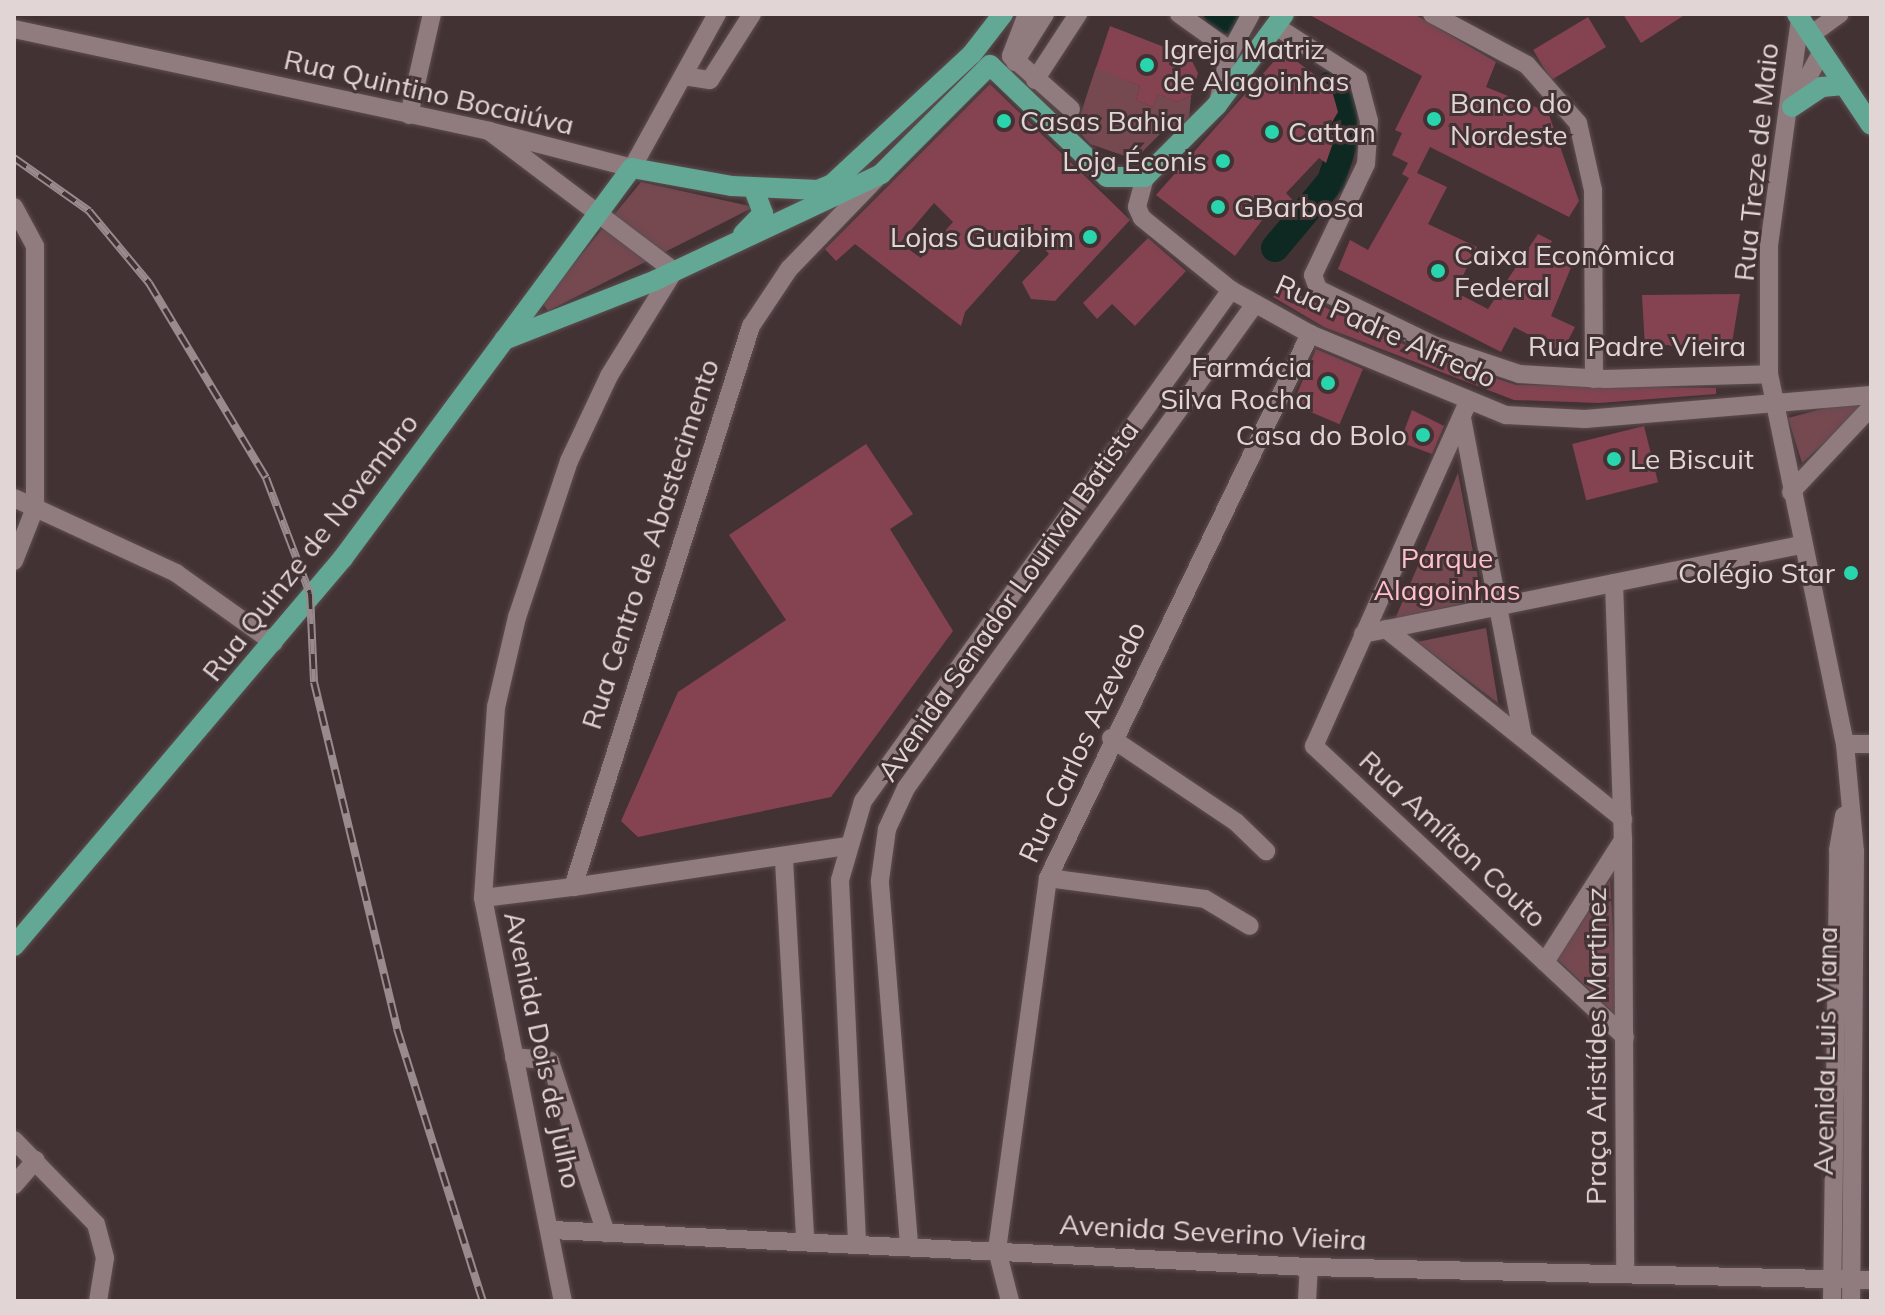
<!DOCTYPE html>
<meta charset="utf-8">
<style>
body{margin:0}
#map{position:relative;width:1885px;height:1315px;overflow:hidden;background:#433234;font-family:Mulish,sans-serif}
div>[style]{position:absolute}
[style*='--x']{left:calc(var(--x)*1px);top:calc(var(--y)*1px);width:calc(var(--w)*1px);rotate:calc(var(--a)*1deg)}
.green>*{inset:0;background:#764951}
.river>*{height:28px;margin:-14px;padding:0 14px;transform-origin:14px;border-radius:14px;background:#0e2922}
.building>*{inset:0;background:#854351;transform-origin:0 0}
.roads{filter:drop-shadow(0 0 2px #5d4e50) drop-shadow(0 0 2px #5d4e50)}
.minor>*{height:18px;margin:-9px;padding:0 9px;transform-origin:9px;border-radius:9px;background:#907c7f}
.major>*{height:20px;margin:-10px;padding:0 10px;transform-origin:10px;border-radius:10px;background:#62a895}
.rail>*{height:8px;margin-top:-4px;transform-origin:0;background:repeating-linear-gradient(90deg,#433234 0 15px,#998b8d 0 30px);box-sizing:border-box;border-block:2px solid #998b8d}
.dots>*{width:22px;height:22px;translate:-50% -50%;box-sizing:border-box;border:4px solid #433234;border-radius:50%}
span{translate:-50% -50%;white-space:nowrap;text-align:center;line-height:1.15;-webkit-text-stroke:6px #433234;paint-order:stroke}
.poi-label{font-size:28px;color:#e1d5d6}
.left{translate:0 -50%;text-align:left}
.right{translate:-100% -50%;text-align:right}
.street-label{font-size:28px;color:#e1d5d6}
.park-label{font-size:28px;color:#febfca}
.frame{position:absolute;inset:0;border:16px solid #e1d5d6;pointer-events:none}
</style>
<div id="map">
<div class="green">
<div style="clip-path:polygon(1096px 67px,1140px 86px,1136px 100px,1153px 107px,1158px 94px,1176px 102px,1191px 96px,1189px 120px,1183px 129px,1165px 129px,1142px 152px,1125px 156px,1090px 144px,1076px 128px)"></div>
<div style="clip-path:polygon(641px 182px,754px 207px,548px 311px,542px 302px)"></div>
<div style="clip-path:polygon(1871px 396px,1871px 401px,1802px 463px,1788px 418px)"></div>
<div style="clip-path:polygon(1458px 473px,1482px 599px,1395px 619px)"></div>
<div style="clip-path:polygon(1486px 628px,1498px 703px,1417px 642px)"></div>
<div style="clip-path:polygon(1610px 880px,1618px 1017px,1557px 959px)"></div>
</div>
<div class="river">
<div style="--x:1218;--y:14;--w:13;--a:29"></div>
<div style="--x:1275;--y:248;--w:87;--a:-50.1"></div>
<div style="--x:1331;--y:181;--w:38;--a:-72"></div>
<div style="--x:1343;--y:145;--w:36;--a:-90"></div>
<div style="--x:1343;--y:109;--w:27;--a:-114"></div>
</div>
<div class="building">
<div style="clip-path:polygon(1308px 14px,1414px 14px,1496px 62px,1486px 87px,1548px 112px,1579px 201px,1569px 217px,1430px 147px,1417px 173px,1447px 187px,1428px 224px,1477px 247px,1455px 292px,1488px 309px,1538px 234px,1552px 241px,1547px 251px,1572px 265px,1551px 316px,1575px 327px,1562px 352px,1514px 327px,1501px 352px,1338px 269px,1350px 240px,1368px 250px,1409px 178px,1402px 174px,1408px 163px,1392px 155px,1402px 133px,1395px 130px,1422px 76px)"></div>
<div style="clip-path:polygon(1623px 14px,1686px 14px,1641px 43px)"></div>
<div style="left:1588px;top:17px;width:35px;height:64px;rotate:59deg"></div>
<div style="clip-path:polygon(1110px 26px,1190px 57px,1198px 73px,1191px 96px,1176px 102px,1158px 94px,1153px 107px,1136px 100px,1140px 86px,1096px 68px)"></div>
<div style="clip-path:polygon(1283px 51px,1331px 87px,1338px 112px,1327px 131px,1335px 137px,1326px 163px,1319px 158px,1286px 193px,1298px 206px,1290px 216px,1275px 203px,1235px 256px,1156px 195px)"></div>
<div style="clip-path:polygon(evenodd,990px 84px,1130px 220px,1055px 301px,1031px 299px,1022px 282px,1049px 254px,1033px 236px,965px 312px,961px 326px,855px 244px,836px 261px,825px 249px,990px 84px,934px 203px,953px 222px,921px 258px,900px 243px,934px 203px)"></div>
<div style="clip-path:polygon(1148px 238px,1186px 271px,1135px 326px,1112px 304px,1097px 319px,1083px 303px)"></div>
<div style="clip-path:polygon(1282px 287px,1431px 357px,1516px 385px,1716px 388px,1716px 394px,1599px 403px,1514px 400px,1324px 327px,1273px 297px)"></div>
<div style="clip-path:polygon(1740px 294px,1732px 343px,1645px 347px,1642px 295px)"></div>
<div style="left:1316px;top:349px;width:51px;height:60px;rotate:23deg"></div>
<div style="clip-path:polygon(1412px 410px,1444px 426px,1432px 454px,1400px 442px)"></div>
<div style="left:1644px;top:426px;width:58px;height:74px;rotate:76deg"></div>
<div style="clip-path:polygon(866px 444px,913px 514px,890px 529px,953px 631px,831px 797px,638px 837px,621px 821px,678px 692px,786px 620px,729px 535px)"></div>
</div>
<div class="roads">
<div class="minor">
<div style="--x:1027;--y:14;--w:45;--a:110.9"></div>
<div style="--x:1011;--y:56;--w:80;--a:41.5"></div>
<div style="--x:1179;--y:14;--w:52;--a:35.5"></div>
<div style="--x:1221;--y:44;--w:25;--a:78"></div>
<div style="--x:1226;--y:68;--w:35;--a:103"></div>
<div style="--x:1432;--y:14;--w:108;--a:28.2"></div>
<div style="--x:1527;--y:65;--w:77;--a:48.7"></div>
<div style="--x:1578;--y:123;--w:69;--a:77.4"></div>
<div style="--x:1593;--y:190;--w:189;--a:89.7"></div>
<div style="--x:1800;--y:19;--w:229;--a:97.8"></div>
<div style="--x:1769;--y:246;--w:128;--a:90"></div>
<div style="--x:1769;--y:374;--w:378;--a:78.4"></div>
<div style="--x:1845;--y:744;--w:107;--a:84.7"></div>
<div style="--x:1855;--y:851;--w:450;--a:90.5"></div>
<div style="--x:1277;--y:27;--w:96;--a:32.7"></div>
<div style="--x:1358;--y:79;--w:43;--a:75.3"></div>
<div style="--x:1369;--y:121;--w:43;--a:94"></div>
<div style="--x:1366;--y:164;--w:123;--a:115.5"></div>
<div style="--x:1313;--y:275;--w:15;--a:70"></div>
<div style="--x:1318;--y:289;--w:131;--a:25.8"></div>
<div style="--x:1436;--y:346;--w:88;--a:18.6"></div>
<div style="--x:1519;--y:374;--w:86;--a:3.3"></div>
<div style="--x:1605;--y:379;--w:164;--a:-1.7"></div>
<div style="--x:14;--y:29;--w:486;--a:12.1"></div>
<div style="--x:489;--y:131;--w:148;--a:14.5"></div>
<div style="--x:632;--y:168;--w:176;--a:-61.1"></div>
<div style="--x:1812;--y:34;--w:34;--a:-36"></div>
<div style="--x:1226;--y:60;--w:52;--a:-61.5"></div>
<div style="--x:1015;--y:62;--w:57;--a:-58"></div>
<div style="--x:684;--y:76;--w:26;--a:9"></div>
<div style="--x:710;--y:80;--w:78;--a:-57.5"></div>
<div style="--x:1035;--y:80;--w:79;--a:-56.9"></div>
<div style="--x:1794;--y:104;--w:60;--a:-62.2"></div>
<div style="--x:409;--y:115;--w:104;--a:-77.2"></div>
<div style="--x:489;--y:131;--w:232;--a:37.1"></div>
<div style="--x:674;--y:271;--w:123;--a:121.8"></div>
<div style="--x:609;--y:376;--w:94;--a:115.2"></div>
<div style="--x:569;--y:461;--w:164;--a:108.4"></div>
<div style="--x:517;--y:617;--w:92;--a:103.1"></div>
<div style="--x:496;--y:707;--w:191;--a:93.9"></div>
<div style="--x:483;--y:898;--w:411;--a:78.8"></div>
<div style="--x:1145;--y:177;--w:31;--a:105"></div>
<div style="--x:1137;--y:207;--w:12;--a:66"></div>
<div style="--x:1142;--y:218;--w:114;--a:39"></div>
<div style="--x:1231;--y:290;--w:90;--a:29.1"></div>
<div style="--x:1310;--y:334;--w:212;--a:22.5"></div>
<div style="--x:1506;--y:415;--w:79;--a:2.9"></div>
<div style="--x:1585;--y:419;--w:287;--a:-4.8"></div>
<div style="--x:14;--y:207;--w:44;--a:61.7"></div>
<div style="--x:35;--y:246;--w:262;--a:90"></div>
<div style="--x:35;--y:508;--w:57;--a:111.6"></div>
<div style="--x:1468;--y:402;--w:377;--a:114.1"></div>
<div style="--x:1314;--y:746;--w:426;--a:43.1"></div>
<div style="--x:1462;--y:418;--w:322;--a:79.2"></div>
<div style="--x:1791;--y:492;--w:117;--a:-46.7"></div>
<div style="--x:14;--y:498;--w:179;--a:24.8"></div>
<div style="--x:176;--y:573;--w:120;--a:35.5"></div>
<div style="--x:1614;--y:583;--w:256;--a:88"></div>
<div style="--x:1623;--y:839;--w:433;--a:89.7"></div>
<div style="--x:1386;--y:629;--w:304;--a:38.7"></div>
<div style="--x:1363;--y:634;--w:445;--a:-11.5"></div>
<div style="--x:1111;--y:738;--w:151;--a:33.9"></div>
<div style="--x:1236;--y:822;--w:42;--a:44"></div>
<div style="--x:1845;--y:744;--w:26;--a:0"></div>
<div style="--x:784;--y:860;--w:379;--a:86.8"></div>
<div style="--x:1048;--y:878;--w:158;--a:7.6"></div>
<div style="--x:1205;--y:899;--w:52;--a:31"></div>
<div style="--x:573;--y:887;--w:276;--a:-8.5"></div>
<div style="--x:483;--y:898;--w:91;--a:-7"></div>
<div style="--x:573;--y:887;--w:589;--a:-72.4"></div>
<div style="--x:751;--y:326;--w:69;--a:-56.3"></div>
<div style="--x:789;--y:269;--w:125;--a:-46"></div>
<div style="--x:1545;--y:962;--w:145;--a:-57.4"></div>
<div style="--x:514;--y:1057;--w:36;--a:6"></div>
<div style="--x:550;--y:1061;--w:181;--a:72"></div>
<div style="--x:14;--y:1140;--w:117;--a:45.7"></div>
<div style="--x:96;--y:1224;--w:35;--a:75"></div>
<div style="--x:105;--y:1258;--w:44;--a:99.2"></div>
<div style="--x:14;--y:1185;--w:33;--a:-49"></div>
<div style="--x:552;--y:1230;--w:758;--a:2.8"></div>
<div style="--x:1309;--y:1267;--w:562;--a:1.33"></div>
<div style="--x:857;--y:1241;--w:361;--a:-92.7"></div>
<div style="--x:840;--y:880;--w:82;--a:-73.8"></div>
<div style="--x:863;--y:801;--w:630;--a:-54.24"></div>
<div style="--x:909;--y:1244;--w:365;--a:-94.6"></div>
<div style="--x:880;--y:880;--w:51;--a:-82.2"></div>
<div style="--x:887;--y:829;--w:45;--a:-65.1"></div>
<div style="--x:906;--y:788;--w:597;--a:-54.21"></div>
<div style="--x:1010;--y:1301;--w:53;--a:-104.3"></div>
<div style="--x:997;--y:1250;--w:375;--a:-82.2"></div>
<div style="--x:1048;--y:878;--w:604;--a:-64.28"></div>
<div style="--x:1307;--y:1301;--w:34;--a:-87"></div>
<div style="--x:1832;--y:1301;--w:451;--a:-89.2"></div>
<div style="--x:1838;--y:850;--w:35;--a:-80"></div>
</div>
<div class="major">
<div style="--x:1797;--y:14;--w:133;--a:56.3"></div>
<div style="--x:990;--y:65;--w:162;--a:43.7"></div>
<div style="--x:1107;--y:177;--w:38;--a:0"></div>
<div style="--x:1145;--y:177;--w:102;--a:-45"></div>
<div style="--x:1217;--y:105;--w:113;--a:-53.6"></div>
<div style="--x:1792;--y:107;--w:36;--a:-34"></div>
<div style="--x:1822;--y:87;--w:22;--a:-5"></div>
<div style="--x:743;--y:234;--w:29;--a:-46"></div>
<div style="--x:763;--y:213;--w:26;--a:-111"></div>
<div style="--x:504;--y:340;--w:163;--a:-21.5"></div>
<div style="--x:656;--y:280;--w:249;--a:-25.2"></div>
<div style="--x:881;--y:174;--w:154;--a:-45"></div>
<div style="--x:14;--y:946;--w:509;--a:-49.7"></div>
<div style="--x:343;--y:558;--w:485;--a:-53.5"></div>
<div style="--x:632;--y:168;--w:102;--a:10.2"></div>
<div style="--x:732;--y:186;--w:86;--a:2.7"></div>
<div style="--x:818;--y:190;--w:15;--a:-23"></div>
<div style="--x:832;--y:184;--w:191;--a:-42.9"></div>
<div style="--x:972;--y:54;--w:51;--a:-52.2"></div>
</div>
</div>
<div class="rail">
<div style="--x:14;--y:158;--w:92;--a:35.2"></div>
<div style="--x:89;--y:211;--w:94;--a:50.2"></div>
<div style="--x:149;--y:283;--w:227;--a:59"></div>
<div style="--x:266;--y:478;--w:124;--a:69.2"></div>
<div style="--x:310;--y:594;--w:88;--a:87.4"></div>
<div style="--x:314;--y:682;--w:357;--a:76.5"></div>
<div style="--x:397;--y:1029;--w:285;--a:72.5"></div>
</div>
<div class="dots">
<div style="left:1147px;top:65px;background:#28d5ad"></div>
<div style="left:1434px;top:119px;background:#28d5ad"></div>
<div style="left:1004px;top:121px;background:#28d5ad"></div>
<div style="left:1272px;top:132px;background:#28d5ad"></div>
<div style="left:1223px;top:161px;background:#28d5ad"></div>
<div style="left:1218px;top:207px;background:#28d5ad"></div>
<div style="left:1090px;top:237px;background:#28d5ad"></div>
<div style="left:1438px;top:271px;background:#28d5ad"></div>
<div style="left:1328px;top:383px;background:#28d5ad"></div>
<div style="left:1423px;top:435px;background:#28d5ad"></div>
<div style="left:1614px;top:459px;background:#28d5ad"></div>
<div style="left:1851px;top:573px;background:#28d5ad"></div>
</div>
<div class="poi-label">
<span class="left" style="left:1163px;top:65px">Igreja Matriz<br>de Alagoinhas</span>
<span class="left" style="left:1450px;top:119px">Banco do<br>Nordeste</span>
<span class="left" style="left:1020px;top:121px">Casas Bahia</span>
<span class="left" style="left:1288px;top:132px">Cattan</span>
<span class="right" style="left:1207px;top:161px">Loja Éconis</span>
<span class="left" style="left:1234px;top:207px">GBarbosa</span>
<span class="right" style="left:1074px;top:237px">Lojas Guaibim</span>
<span class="left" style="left:1454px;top:271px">Caixa Econômica<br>Federal</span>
<span class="right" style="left:1312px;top:383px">Farmácia<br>Silva Rocha</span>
<span class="right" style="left:1407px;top:435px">Casa do Bolo</span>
<span class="left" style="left:1630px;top:459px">Le Biscuit</span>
<span class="right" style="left:1835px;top:573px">Colégio Star</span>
</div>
<div class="street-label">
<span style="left:429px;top:92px;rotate:13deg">Rua Quintino Bocaiúva</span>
<span style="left:1756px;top:162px;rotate:-84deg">Rua Treze de Maio</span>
<span style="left:1386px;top:331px;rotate:24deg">Rua Padre Alfredo</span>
<span style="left:1637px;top:346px">Rua Padre Vieira</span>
<span style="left:650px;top:544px;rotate:-72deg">Rua Centro de Abastecimento</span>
<span style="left:310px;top:547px;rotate:-52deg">Rua Quinze de Novembro</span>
<span style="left:1008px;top:601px;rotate:-55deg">Avenida Senador Lourival Batista</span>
<span style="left:1082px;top:742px;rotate:-65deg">Rua Carlos Azevedo</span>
<span style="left:1453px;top:839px;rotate:43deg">Rua Amílton Couto</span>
<span style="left:1596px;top:1046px;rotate:-90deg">Praça Aristídes Martinez</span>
<span style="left:543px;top:1050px;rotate:78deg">Avenida Dois de Julho</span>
<span style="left:1825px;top:1051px;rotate:-89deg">Avenida Luis Viana</span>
<span style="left:1213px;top:1232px;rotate:3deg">Avenida Severino Vieira</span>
</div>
<div class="park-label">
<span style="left:1447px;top:574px">Parque<br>Alagoinhas</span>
</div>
<div class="frame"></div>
</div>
